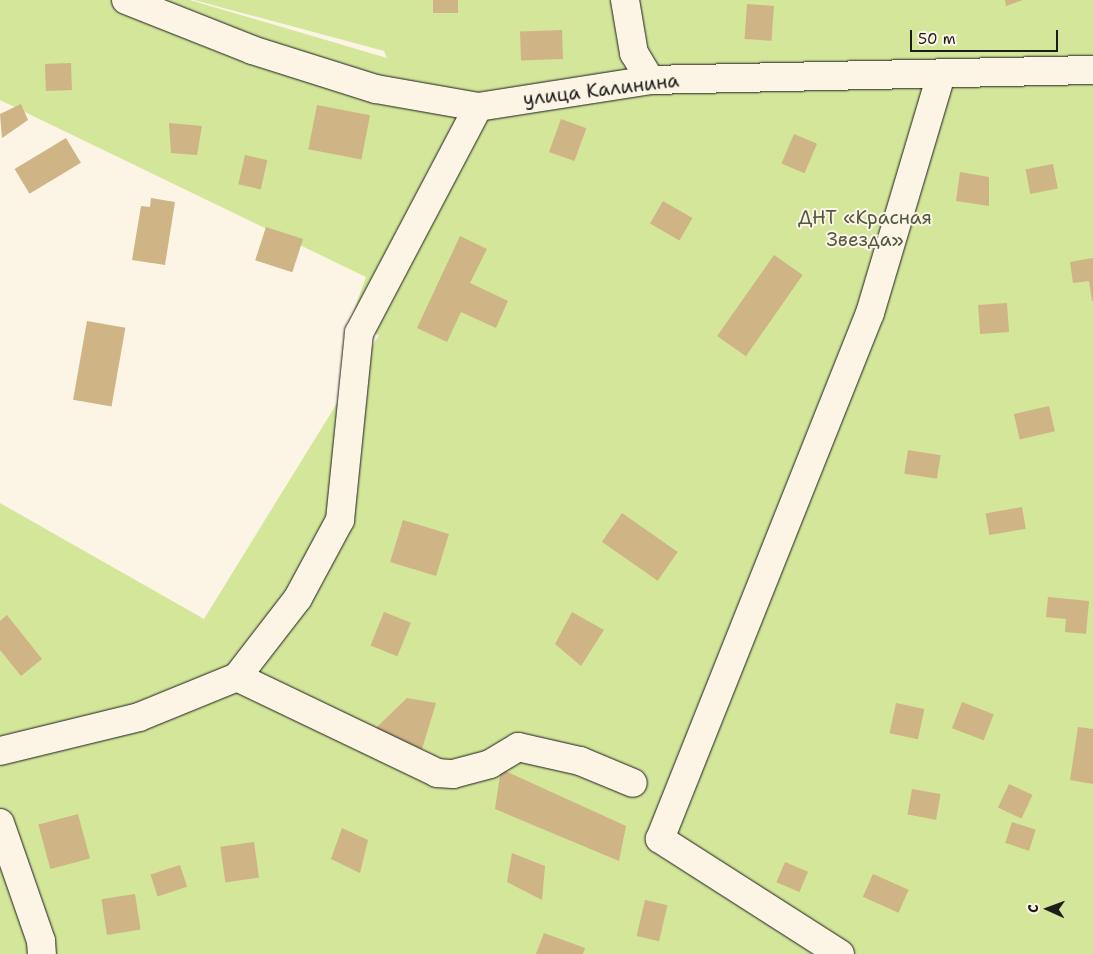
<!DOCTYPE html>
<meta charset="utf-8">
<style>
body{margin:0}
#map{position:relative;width:1093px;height:954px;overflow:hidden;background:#fcf5e5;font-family:"Shantell Sans",sans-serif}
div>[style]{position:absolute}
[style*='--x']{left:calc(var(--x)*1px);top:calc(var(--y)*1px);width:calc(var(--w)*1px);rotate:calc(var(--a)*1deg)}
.green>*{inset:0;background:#d3e69a}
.building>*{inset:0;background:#cfb485;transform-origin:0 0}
.roads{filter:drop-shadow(0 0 1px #1c1c1c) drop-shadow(0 0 1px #1c1c1c)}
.minor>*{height:28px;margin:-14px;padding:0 14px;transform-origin:14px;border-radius:14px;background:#fcf5e5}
.major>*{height:28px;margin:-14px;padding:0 14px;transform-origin:14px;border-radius:14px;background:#fcf5e5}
span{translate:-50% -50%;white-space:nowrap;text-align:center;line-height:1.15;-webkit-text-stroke:4px #fcf5e5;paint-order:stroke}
.street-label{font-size:19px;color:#1c1c1c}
.park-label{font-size:19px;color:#535942}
.north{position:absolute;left:1023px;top:884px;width:50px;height:50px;-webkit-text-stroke:4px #fcf5e5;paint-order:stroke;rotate:272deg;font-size:14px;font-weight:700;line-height:20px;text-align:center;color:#1c1c1c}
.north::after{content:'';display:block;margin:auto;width:18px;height:22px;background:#1c1c1c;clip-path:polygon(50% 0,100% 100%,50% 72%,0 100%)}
.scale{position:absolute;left:910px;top:30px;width:148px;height:22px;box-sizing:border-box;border:2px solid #1c1c1c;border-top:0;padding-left:6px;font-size:15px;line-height:18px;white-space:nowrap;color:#1c1c1c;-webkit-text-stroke:4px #fcf5e5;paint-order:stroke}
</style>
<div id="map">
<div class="green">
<div style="clip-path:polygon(0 0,190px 0,387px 58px,384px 51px,194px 0,1093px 0,1093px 954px,0 954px,0 503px,204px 619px,379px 335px,348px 327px,366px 277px,0 100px)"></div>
</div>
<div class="building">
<div style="left:433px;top:0;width:25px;height:13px"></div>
<div style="clip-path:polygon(1005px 0,1023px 0,1006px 6px)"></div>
<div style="left:747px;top:4px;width:27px;height:35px;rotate:4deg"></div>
<div style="left:562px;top:30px;width:29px;height:42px;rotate:88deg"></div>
<div style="left:71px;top:63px;width:27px;height:26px;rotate:88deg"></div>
<div style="clip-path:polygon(21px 104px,28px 120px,2px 138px,0 114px)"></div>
<div style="left:317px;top:105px;width:54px;height:45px;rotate:11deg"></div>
<div style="left:561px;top:119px;width:27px;height:35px;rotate:20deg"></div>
<div style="clip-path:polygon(169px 123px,202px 126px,197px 155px,171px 153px)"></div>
<div style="left:794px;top:134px;width:25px;height:32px;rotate:23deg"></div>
<div style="left:66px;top:138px;width:29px;height:60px;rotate:59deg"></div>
<div style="left:245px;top:155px;width:23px;height:30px;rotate:13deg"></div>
<div style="left:1053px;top:164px;width:25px;height:28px;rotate:79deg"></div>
<div style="clip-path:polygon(960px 172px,989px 177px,989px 206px,956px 201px)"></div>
<div style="clip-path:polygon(151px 198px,175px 202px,165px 265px,132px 260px,141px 206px,150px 207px)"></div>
<div style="left:663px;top:201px;width:34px;height:26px;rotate:30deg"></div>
<div style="left:266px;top:227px;width:39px;height:35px;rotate:18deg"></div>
<div style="clip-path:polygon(460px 236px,487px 249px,470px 283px,508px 301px,496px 328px,461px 312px,447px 342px,417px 328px)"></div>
<div style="left:774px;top:255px;width:35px;height:99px;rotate:35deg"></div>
<div style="clip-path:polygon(1093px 258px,1093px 301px,1092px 301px,1089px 281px,1073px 283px,1070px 262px)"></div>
<div style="left:1007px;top:303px;width:29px;height:29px;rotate:86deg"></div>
<div style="left:87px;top:321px;width:39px;height:80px;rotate:10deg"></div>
<div style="left:1049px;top:406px;width:26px;height:36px;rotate:77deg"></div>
<div style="left:908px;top:450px;width:33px;height:24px;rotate:9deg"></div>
<div style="left:1022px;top:507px;width:22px;height:37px;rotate:80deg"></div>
<div style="left:622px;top:513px;width:68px;height:35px;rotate:35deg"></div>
<div style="left:403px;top:520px;width:48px;height:44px;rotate:17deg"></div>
<div style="clip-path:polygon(1048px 597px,1089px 601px,1086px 634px,1065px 632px,1066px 619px,1046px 617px)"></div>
<div style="left:384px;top:612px;width:29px;height:36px;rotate:22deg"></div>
<div style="clip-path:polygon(572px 612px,604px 630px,581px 666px,555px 644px)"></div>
<div style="clip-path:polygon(7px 615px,42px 659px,21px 676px,0 650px,0 621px)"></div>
<div style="clip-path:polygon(407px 698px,436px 703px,422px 749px,376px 728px)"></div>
<div style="left:962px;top:702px;width:34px;height:28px;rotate:21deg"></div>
<div style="left:896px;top:703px;width:29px;height:31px;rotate:12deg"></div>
<div style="clip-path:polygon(1078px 727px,1093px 729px,1093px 784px,1070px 780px)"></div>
<div style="clip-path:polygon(501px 769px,626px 826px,619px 861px,495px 809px)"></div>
<div style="left:1009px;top:784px;width:26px;height:26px;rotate:25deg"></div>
<div style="left:912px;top:789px;width:29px;height:26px;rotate:10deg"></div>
<div style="left:78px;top:814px;width:46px;height:41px;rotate:75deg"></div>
<div style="left:1012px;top:822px;width:25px;height:22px;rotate:18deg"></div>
<div style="clip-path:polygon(342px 828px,368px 840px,360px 873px,331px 859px)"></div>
<div style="left:254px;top:842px;width:36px;height:34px;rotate:82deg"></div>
<div style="clip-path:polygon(512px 853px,545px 866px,542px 900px,507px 882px)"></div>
<div style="left:785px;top:862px;width:25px;height:22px;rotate:23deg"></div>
<div style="left:180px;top:865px;width:23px;height:31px;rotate:72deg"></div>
<div style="left:873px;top:874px;width:39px;height:25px;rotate:24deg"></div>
<div style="left:135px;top:894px;width:36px;height:34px;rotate:81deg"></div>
<div style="left:645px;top:900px;width:23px;height:37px;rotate:13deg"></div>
<div style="clip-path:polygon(544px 933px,585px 948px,583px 954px,536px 954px)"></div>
</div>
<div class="roads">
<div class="minor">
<div style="--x:625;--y:0;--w:54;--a:80.4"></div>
<div style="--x:634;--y:53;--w:31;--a:59"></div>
<div style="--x:237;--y:677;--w:222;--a:25.6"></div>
<div style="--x:437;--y:773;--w:16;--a:4"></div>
<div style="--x:453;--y:774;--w:38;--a:-15"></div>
<div style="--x:490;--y:764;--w:33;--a:-31"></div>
<div style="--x:518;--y:747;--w:64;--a:12.7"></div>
<div style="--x:580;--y:761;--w:57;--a:22.5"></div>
<div style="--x:0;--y:751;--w:143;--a:-13.7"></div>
<div style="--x:139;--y:717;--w:106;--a:-22.2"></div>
<div style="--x:237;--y:677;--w:100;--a:-52.3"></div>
<div style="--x:298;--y:598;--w:89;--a:-61.7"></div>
<div style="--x:340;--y:520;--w:188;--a:-84.2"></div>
<div style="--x:359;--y:333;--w:255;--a:-62.2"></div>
<div style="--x:0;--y:823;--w:125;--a:70.8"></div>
<div style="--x:41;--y:941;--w:13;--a:86"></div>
<div style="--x:840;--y:954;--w:214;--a:-147.4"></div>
<div style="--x:660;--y:839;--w:566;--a:-68.24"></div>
<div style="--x:870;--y:313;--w:248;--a:-73.4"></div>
</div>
<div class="major">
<div style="--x:126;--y:0;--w:136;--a:21.6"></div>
<div style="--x:252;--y:50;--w:130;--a:17.5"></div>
<div style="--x:376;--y:89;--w:104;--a:10"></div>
<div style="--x:478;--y:107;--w:174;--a:-8.9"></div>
<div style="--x:650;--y:80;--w:443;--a:-1.3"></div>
</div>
</div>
<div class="street-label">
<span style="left:601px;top:90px;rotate:-7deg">улица Калинина</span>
</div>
<div class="park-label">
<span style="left:865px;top:229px">ДНТ «Красная<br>Звезда»</span>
</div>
<div class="north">С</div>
<div class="scale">50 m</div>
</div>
